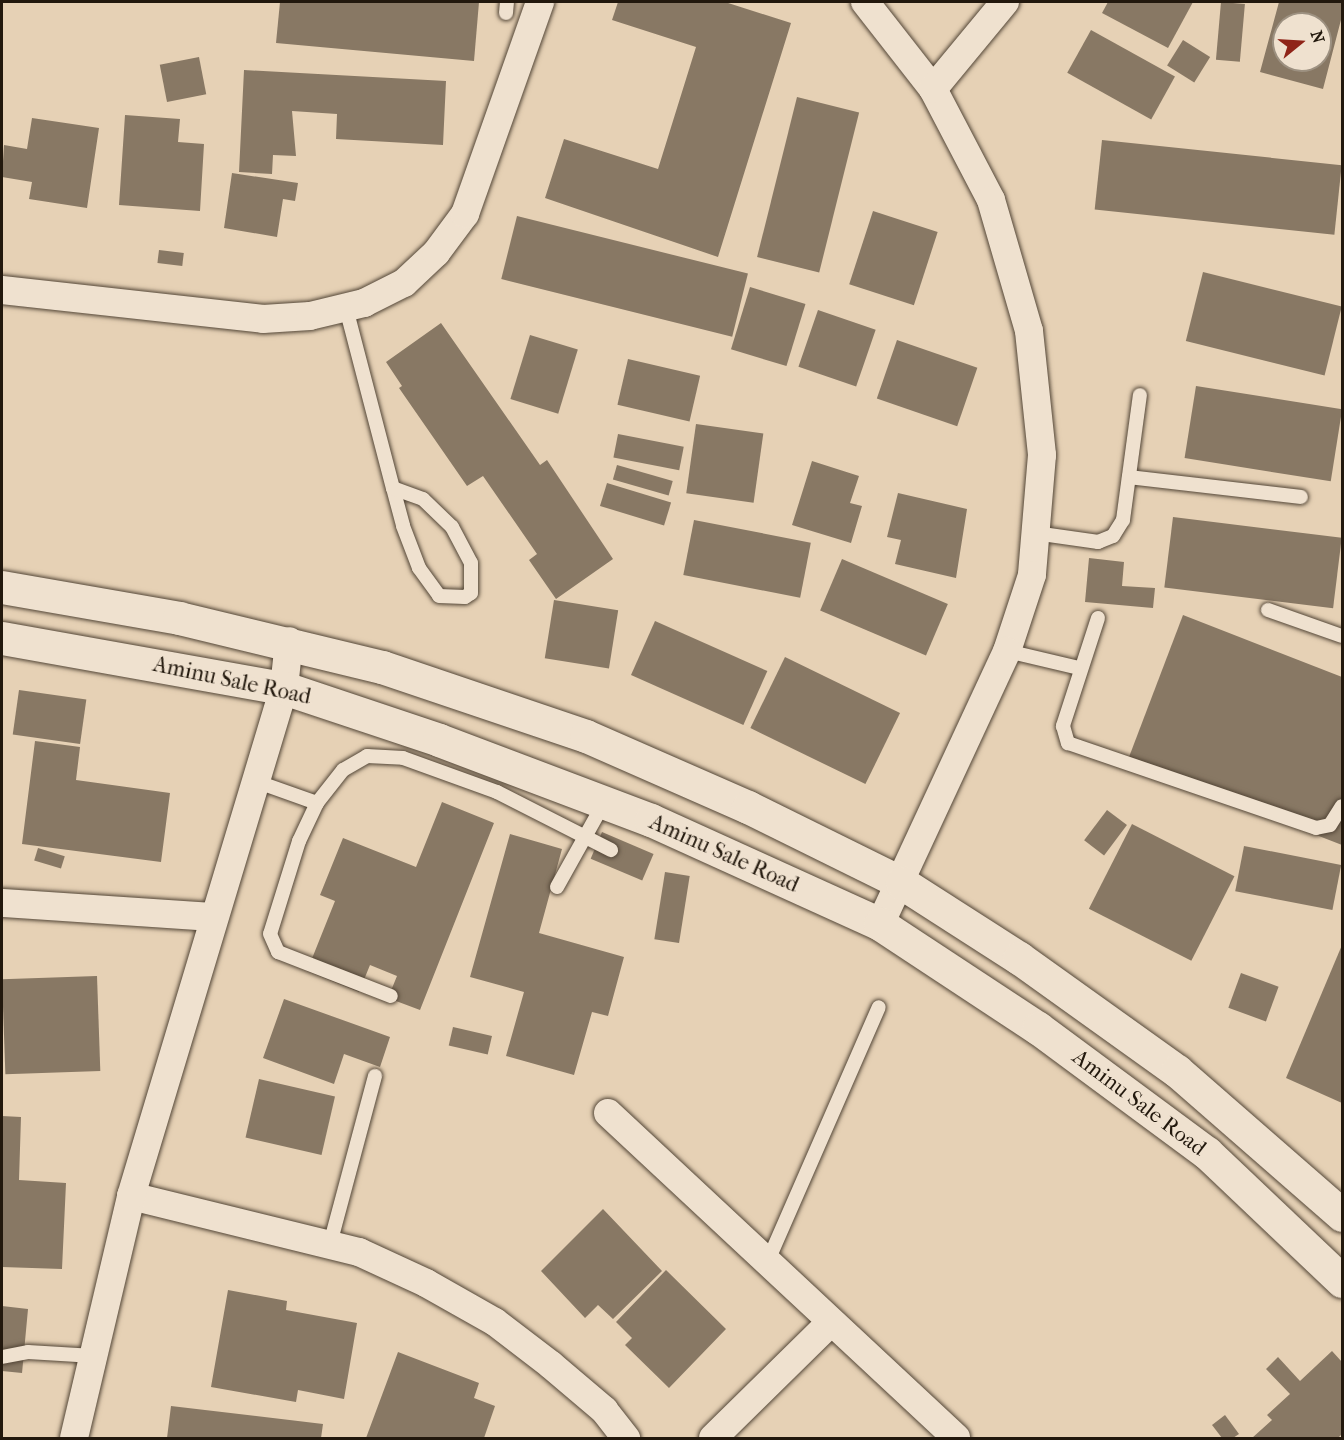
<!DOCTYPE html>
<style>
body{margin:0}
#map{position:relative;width:1344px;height:1440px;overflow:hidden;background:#e6d1b5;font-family:"IM FELL French Canon",serif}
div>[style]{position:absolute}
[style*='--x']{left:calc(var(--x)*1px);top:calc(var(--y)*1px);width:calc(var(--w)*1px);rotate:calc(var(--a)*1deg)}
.building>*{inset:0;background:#887864;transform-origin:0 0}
.roads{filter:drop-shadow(0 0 2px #534637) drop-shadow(0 0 2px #534637)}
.lane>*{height:14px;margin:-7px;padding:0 7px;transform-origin:7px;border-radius:7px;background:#efe1cf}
.street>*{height:28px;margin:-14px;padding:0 14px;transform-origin:14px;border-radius:14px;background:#efe1cf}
.secondary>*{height:33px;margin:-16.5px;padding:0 16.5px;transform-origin:16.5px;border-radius:16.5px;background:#efe1cf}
span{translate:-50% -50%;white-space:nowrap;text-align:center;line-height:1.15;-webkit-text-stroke:5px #efe1cf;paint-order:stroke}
.street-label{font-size:22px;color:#22180d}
.frame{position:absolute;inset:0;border:3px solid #22180d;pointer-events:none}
.north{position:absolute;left:1272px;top:12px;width:60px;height:60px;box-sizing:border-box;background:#efe1cf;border:2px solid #9d9181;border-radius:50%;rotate:72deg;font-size:16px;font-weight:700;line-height:24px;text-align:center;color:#22180d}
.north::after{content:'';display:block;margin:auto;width:21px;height:27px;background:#8f2418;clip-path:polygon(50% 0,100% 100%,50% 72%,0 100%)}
</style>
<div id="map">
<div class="building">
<div style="clip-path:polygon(280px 2px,479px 2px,474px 61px,276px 43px)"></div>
<div style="clip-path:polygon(618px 2px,725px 2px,791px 23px,718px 257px,545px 198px,564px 139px,658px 169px,696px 47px,612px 20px)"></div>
<div style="clip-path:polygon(1108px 2px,1193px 2px,1168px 48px,1102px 13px)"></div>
<div style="left:1221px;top:2px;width:24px;height:58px;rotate:5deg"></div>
<div style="clip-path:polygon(evenodd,1279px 2px,1342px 2px,1342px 16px,1323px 89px,1260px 72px,1279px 2px,1284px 24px,1320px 24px,1320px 60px,1284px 60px,1284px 24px)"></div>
<div style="left:1091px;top:30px;width:96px;height:49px;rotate:29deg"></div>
<div style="left:1183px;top:40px;width:32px;height:30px;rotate:32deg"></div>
<div style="left:199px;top:57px;width:38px;height:40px;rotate:79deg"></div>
<div style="clip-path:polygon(244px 70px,446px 81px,443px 145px,336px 139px,337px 114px,292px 111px,296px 156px,273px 155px,272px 174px,239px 172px)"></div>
<div style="left:797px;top:97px;width:64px;height:165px;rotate:14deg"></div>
<div style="clip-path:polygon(125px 115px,180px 119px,178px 142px,204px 144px,200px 211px,119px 205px)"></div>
<div style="clip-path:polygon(32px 118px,99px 128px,87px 208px,29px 199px,32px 182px,2px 177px,4px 145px,27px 149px)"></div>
<div style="left:1102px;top:140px;width:241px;height:70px;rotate:6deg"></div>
<div style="clip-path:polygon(232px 173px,298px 183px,295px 201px,283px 199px,277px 237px,224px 228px)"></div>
<div style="left:873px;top:211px;width:68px;height:77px;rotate:18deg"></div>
<div style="left:517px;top:216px;width:238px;height:65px;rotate:14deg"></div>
<div style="left:159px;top:250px;width:25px;height:13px;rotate:7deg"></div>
<div style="left:1203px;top:272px;width:143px;height:71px;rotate:14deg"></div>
<div style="left:750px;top:287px;width:58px;height:65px;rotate:17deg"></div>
<div style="left:818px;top:310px;width:61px;height:60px;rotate:19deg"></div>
<div style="clip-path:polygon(441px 323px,540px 465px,547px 460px,613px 559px,556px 599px,529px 560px,537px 554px,483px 476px,467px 486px,399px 388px,402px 386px,386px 362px)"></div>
<div style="left:530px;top:335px;width:50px;height:67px;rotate:17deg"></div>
<div style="left:897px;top:340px;width:85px;height:62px;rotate:19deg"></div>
<div style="left:628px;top:359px;width:74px;height:47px;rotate:13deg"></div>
<div style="left:1196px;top:386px;width:148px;height:73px;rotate:9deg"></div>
<div style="left:696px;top:424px;width:68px;height:70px;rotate:8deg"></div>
<div style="left:618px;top:434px;width:67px;height:24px;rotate:11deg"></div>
<div style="clip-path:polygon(812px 461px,859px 476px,850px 503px,862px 506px,851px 543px,792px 525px)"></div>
<div style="left:617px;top:465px;width:58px;height:15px;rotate:16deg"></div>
<div style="left:607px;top:483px;width:67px;height:24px;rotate:17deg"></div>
<div style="clip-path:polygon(898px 493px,967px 509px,956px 578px,895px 564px,901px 540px,887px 537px)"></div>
<div style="left:1173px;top:517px;width:170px;height:71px;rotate:7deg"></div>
<div style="left:694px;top:520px;width:119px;height:56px;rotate:11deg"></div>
<div style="clip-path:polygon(1089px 558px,1124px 562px,1122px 586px,1155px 588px,1153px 608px,1085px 602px)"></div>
<div style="left:842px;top:559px;width:115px;height:56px;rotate:23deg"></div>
<div style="left:554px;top:600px;width:65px;height:59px;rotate:9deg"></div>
<div style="clip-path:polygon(1183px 615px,1342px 677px,1342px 845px,1164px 776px,1129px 757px)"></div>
<div style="left:655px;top:621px;width:123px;height:59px;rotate:24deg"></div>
<div style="left:785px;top:657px;width:128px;height:79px;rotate:26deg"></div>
<div style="left:19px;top:690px;width:68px;height:45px;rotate:8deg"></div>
<div style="clip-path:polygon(35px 741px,80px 747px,76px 780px,170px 793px,161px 862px,22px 844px)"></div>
<div style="clip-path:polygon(442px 802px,494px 823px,420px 1010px,388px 998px,397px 976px,370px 965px,359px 992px,307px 971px,335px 901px,320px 895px,343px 838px,416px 867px)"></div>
<div style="left:1107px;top:810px;width:25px;height:38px;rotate:37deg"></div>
<div style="left:1132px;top:824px;width:115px;height:95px;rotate:27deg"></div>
<div style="left:602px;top:832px;width:56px;height:29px;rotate:23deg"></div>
<div style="clip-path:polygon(510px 834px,562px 849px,539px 933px,624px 957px,608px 1016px,592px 1012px,574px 1075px,506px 1056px,524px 992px,470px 977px)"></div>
<div style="left:1244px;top:846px;width:99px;height:46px;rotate:11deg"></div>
<div style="left:38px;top:848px;width:28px;height:13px;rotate:17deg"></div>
<div style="left:665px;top:872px;width:25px;height:68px;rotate:9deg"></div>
<div style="clip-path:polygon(1342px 945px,1342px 1103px,1286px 1078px)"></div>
<div style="left:1241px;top:973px;width:40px;height:37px;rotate:20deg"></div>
<div style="left:97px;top:976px;width:95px;height:95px;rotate:88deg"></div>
<div style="clip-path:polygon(284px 999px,390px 1037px,380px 1067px,344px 1054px,334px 1084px,263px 1058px)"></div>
<div style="left:453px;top:1027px;width:40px;height:19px;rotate:13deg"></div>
<div style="left:259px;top:1079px;width:78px;height:60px;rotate:13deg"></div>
<div style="clip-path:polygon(2px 1116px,21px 1117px,19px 1180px,66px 1183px,62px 1269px,2px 1267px)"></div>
<div style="clip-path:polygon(603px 1209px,662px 1271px,613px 1319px,598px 1305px,585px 1318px,541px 1271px)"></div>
<div style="clip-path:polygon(666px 1270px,726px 1329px,669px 1388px,625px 1345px,632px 1338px,616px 1322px)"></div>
<div style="clip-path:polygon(228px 1290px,287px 1301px,286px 1310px,357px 1323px,344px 1399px,298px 1390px,296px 1402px,211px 1387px)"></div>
<div style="clip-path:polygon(2px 1306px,28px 1309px,22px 1373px,2px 1371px)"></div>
<div style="clip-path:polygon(1332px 1351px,1342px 1362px,1342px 1434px,1338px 1438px,1252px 1438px,1272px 1420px,1267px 1415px,1290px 1394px,1266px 1369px,1278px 1357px,1300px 1381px)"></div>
<div style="clip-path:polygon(398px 1352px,479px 1383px,474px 1398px,495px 1406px,484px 1438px,366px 1438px)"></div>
<div style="clip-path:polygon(171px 1406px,323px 1424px,321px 1438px,167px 1438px)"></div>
<div style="clip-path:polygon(1225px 1415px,1239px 1434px,1233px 1438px,1222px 1438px,1212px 1425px)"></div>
</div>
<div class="roads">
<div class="lane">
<div style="--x:506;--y:13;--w:11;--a:-85"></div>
<div style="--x:346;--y:308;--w:186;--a:75.4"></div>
<div style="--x:393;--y:488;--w:39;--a:75"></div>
<div style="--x:403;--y:526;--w:45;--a:69.1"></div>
<div style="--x:419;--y:568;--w:34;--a:54"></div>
<div style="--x:439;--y:596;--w:26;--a:2"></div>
<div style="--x:465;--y:597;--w:7;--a:-34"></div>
<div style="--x:471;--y:593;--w:30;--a:-90"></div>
<div style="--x:471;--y:563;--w:41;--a:-117.8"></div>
<div style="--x:452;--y:527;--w:40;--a:-136"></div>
<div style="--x:423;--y:499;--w:32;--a:-160"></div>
<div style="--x:1129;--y:477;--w:173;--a:6.6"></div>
<div style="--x:1035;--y:533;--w:64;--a:8.1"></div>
<div style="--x:1098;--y:542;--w:16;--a:-22"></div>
<div style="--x:1113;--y:536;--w:19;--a:-58"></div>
<div style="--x:1123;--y:520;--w:126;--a:-82.3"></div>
<div style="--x:1268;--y:610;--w:78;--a:19.4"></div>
<div style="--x:1098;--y:618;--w:114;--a:108"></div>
<div style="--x:1063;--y:726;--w:18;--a:74"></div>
<div style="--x:1068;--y:743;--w:262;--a:18.9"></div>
<div style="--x:1316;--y:828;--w:14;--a:-12"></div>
<div style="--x:1330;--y:825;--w:22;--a:-58"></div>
<div style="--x:1007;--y:651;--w:74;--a:13.3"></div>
<div style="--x:255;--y:781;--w:66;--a:19.5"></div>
<div style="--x:317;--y:803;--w:42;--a:-51.8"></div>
<div style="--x:343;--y:770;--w:28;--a:-30"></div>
<div style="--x:367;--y:756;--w:36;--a:3"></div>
<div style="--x:403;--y:758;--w:100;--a:19.9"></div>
<div style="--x:497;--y:792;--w:128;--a:27"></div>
<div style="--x:317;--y:803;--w:42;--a:115.3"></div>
<div style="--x:299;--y:841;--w:97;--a:107.3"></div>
<div style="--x:270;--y:934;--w:20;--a:66"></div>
<div style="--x:278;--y:952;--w:121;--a:21.3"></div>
<div style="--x:557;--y:887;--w:96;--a:-60.8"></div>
<div style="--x:330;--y:1244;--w:174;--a:-75"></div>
<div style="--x:767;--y:1263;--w:279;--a:-66.4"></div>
<div style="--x:2;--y:1357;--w:26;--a:-11"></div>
<div style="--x:28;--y:1352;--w:66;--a:3.5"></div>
</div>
<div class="street">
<div style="--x:865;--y:2;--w:110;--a:52"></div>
<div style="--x:933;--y:89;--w:125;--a:62.4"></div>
<div style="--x:991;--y:200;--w:136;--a:73.8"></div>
<div style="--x:1029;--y:331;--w:125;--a:84"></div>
<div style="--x:1042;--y:455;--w:120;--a:94.8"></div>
<div style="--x:1032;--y:575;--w:80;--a:108.2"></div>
<div style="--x:1007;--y:651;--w:301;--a:114.9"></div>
<div style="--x:933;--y:89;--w:113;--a:-50.4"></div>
<div style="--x:2;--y:290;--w:263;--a:6.3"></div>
<div style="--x:263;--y:319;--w:47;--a:-3.7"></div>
<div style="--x:310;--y:316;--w:56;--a:-13.5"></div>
<div style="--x:364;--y:303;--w:45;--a:-26.6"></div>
<div style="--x:404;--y:283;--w:44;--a:-43.2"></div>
<div style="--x:436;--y:253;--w:49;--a:-53.4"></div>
<div style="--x:465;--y:214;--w:225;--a:-70.5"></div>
<div style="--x:2;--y:903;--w:212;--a:3.8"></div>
<div style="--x:608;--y:1113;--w:476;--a:43"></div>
<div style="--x:131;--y:1196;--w:235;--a:13.8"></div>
<div style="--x:359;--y:1252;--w:74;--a:24.8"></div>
<div style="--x:426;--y:1283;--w:79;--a:29.5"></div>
<div style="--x:495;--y:1322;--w:71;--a:37.5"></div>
<div style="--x:551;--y:1365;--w:70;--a:40.3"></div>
<div style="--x:604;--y:1410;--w:36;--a:52"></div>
<div style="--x:74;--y:1438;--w:249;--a:-76.7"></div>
<div style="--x:131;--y:1196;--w:531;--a:-73.24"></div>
<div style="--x:284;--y:688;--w:47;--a:-83.9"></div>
<div style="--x:713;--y:1438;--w:164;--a:-44.5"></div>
</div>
<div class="secondary">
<div style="--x:2;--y:587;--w:180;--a:9.9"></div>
<div style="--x:179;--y:618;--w:209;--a:13.6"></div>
<div style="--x:382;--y:667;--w:215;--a:18.7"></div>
<div style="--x:586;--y:736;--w:177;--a:23.7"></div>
<div style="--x:748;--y:807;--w:172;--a:26.3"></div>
<div style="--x:902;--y:883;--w:139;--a:32.7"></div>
<div style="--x:1019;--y:958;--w:194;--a:35.6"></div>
<div style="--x:1177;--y:1071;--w:219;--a:41.1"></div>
<div style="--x:2;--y:638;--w:286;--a:10.1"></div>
<div style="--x:284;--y:688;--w:163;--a:18.5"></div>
<div style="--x:439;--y:740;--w:227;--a:20.7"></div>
<div style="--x:651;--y:820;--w:252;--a:24.4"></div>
<div style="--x:880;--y:924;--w:189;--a:33.4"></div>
<div style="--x:1038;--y:1028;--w:210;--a:36.5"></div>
<div style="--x:1207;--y:1153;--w:186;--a:43.5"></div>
</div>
</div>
<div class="street-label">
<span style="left:232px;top:681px;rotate:12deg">Aminu Sale Road</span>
<span style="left:724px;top:854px;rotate:24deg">Aminu Sale Road</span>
<span style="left:1139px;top:1103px;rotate:37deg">Aminu Sale Road</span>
</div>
<div class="frame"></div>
<div class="north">N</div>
</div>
